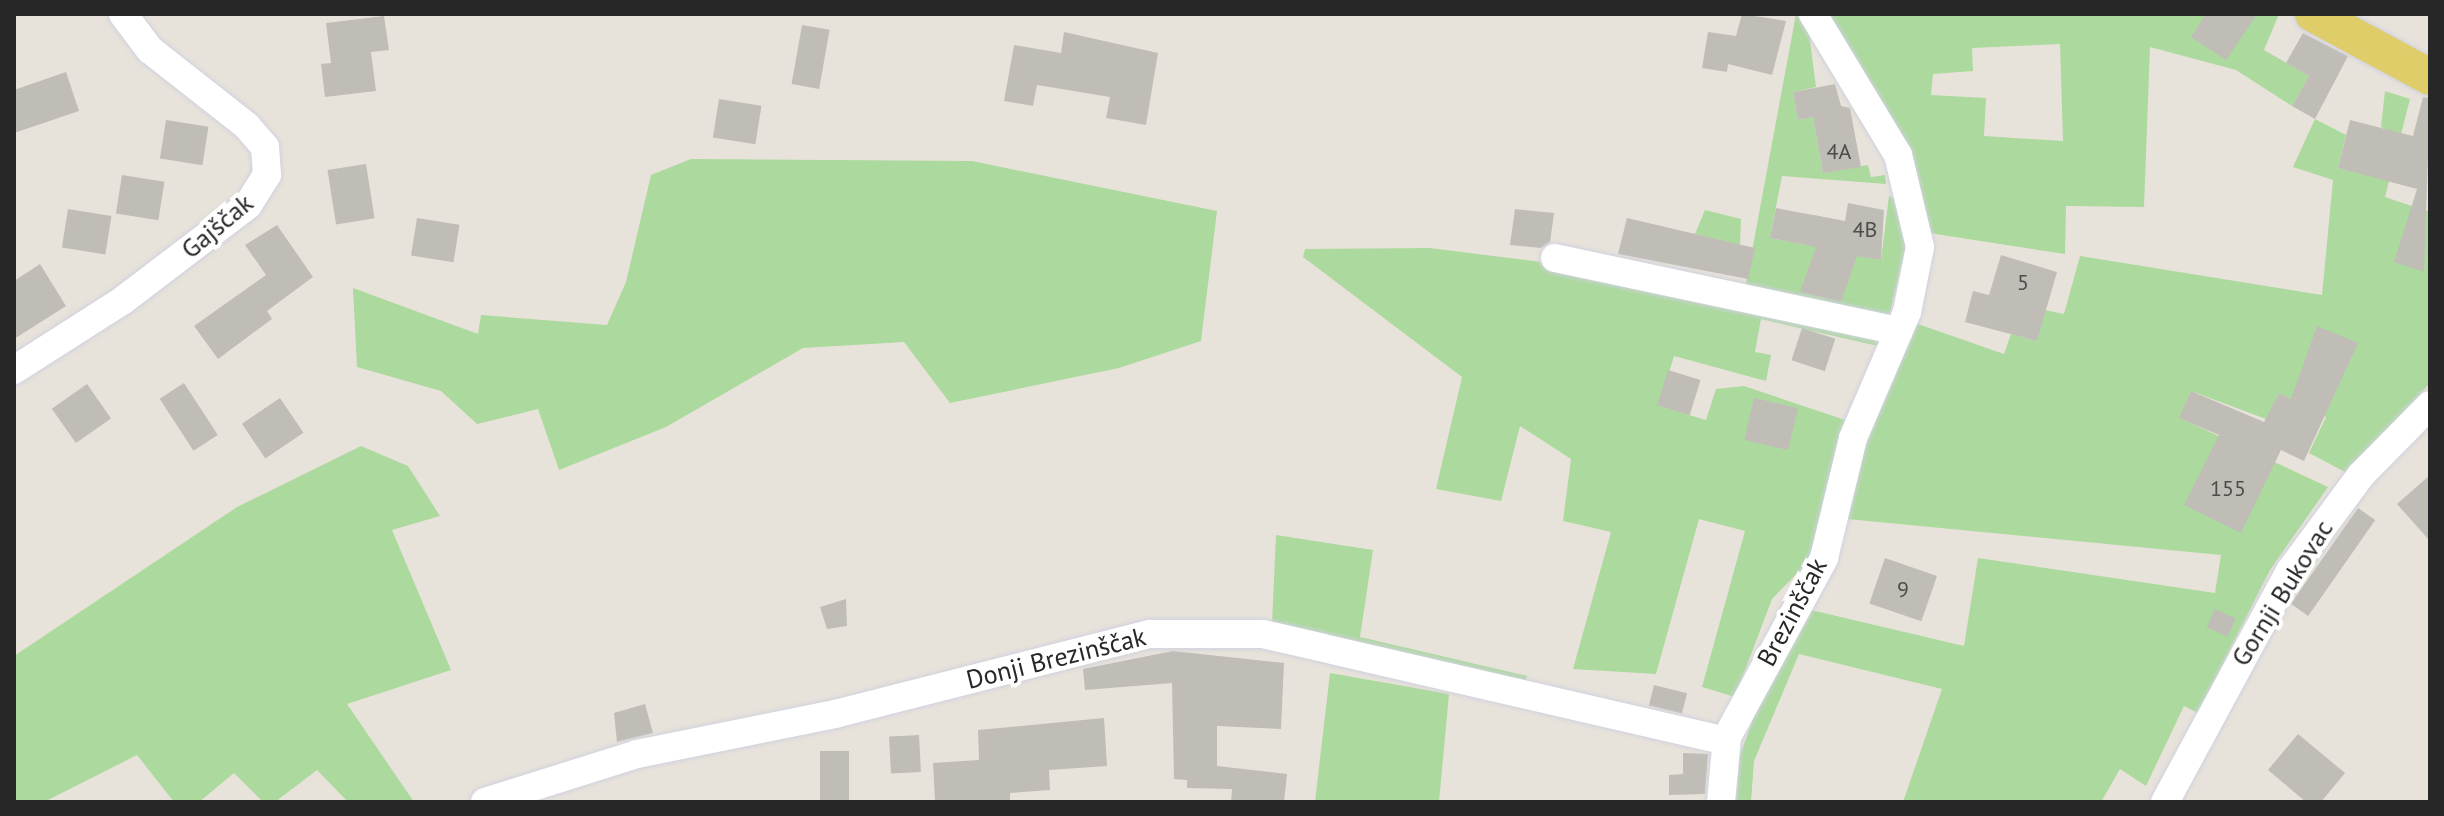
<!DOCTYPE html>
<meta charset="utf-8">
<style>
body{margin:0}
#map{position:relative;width:2444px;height:816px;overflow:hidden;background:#e8e3da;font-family:"PT Sans",sans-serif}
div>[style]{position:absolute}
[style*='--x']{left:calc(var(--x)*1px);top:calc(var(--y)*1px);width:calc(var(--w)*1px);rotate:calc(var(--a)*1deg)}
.green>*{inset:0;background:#acd99d}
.building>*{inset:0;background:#c0bdb7;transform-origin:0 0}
.roads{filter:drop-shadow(0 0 2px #d0d1df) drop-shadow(0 0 2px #d0d1df)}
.minor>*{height:28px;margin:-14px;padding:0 14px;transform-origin:14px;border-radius:14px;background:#fff}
.major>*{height:36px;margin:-18px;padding:0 18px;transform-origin:18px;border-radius:18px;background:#dfcd69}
span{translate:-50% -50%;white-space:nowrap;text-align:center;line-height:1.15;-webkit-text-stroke:8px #fff;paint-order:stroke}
.number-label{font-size:22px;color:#4d4c4b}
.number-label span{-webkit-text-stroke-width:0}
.street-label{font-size:26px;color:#272727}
.frame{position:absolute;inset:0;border:16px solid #272727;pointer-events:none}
</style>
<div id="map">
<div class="green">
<div style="clip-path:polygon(1796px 14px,1809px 33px,1816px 87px,1793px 92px,1798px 120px,1813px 117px,1823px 173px,1868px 165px,1871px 177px,1885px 175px,1886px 184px,1782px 176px,1770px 238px,1807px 245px,1814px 215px,1838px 220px,1833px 251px,1881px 260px,1889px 196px,1899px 201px,1909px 233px,1889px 317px,1745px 289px)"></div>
<div style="clip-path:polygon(evenodd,1822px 14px,2279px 14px,2264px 50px,2309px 76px,2292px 106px,2236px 70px,2150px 47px,2144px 207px,2066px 206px,2065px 254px,1929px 233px,1822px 14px,2060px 44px,2063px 141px,1984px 136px,1986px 98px,1931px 95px,1933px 74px,1973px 71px,1972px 48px,2060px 44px)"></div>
<div style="clip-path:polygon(2385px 91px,2410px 99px,2385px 197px,2430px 212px,2430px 383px,2347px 473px,2309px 453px,2326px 417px,2279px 393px,2266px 419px,2191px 391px,2180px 418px,2328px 487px,2270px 570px,2198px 713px,2184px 706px,2146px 786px,2120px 769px,2101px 802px,1903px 802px,1942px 689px,1799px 654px,1754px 761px,1751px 802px,1736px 802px,1740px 755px,1763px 692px,1811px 610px,1964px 646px,1978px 558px,2215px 593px,2221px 555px,1847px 519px,1860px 447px,1915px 323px,2004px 354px,2011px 334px,2037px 341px,2045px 310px,2064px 314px,2080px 256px,2322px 295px,2333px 180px,2293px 167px,2315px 119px,2346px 135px,2338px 168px,2375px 177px,2387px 130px,2381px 127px)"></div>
<div style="clip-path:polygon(691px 159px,972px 161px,1217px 211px,1201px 341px,1119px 368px,950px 403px,904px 342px,803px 348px,666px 427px,559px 470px,538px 409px,477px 424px,441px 391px,357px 367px,353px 288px,478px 334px,481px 315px,607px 325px,626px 282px,651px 175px)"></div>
<div style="clip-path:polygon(1705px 210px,1741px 219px,1740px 245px,1695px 234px)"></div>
<div style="clip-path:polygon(1430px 248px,1541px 262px,1879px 337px,1878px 346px,1761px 319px,1755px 352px,1771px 355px,1766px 381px,1674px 356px,1659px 406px,1706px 420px,1716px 389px,1744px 386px,1848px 421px,1809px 561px,1772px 599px,1735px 697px,1702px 687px,1745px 531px,1699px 519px,1656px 674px,1573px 669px,1611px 532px,1563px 521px,1571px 459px,1520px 426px,1501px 501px,1436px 489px,1462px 377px,1303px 257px,1305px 249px)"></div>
<div style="clip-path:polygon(361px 446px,408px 466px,440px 516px,392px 530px,451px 670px,347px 704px,414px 802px,348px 802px,317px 770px,275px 802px,263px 802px,234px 773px,199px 802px,174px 802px,137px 755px,44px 802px,14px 802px,14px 656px,237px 507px)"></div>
<div style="clip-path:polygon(1276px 535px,1373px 550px,1360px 637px,1527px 676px,1524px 685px,1272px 623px)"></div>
<div style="clip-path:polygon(1330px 673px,1449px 694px,1439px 802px,1315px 802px)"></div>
</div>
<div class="building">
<div style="clip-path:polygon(1742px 14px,1786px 21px,1772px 75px,1728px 64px,1727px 72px,1702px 68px,1708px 32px,1736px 36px)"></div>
<div style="clip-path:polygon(2206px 14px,2257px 14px,2226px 60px,2191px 37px)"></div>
<div style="clip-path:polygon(384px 16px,389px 50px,371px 52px,376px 91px,325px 97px,321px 64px,331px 63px,326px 23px)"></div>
<div style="left:802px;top:25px;width:28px;height:60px;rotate:10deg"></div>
<div style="clip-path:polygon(1064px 32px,1158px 53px,1146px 125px,1106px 118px,1110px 97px,1037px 85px,1033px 106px,1004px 101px,1014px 45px,1061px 53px)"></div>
<div style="clip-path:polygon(2303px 33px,2348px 56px,2315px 119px,2292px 106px,2309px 76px,2286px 63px)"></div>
<div style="clip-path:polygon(66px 72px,79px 111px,14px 133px,14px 90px)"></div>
<div style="clip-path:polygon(1835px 84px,1841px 106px,1850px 108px,1861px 167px,1823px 173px,1813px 117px,1798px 120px,1793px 92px)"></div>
<div style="clip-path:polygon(2423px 97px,2430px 98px,2424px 272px,2394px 262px,2417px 189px,2338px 168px,2350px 120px,2413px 136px)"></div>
<div style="left:719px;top:99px;width:43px;height:39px;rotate:9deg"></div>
<div style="left:166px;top:120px;width:43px;height:39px;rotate:9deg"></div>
<div style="left:366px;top:164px;width:55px;height:39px;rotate:81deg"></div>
<div style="left:122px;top:175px;width:43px;height:39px;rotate:9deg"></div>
<div style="clip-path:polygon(1848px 203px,1884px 210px,1881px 260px,1857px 256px,1841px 302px,1800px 292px,1816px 247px,1770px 238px,1776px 208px,1845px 221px)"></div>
<div style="left:68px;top:209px;width:44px;height:39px;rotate:9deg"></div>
<div style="clip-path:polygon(1515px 209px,1554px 213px,1550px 242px,1541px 248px,1510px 245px)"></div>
<div style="left:417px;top:218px;width:43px;height:38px;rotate:9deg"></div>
<div style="clip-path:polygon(1627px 218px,1755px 248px,1748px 279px,1618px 254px)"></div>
<div style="clip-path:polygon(277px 225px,313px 277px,267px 311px,272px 319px,218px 359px,194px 326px,266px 275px,245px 245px)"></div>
<div style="clip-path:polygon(2001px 255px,2057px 272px,2037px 341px,1965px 322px,1973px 291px,1989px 295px)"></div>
<div style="clip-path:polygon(40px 264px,66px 306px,14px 339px,14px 281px)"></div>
<div style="clip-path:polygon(2317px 326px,2358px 343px,2304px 461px,2281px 450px,2241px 533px,2184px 505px,2219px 435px,2179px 418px,2191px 391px,2264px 422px,2279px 393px,2291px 399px)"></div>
<div style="left:1802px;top:328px;width:35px;height:34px;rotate:18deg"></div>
<div style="left:1668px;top:370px;width:34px;height:37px;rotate:17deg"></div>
<div style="left:184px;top:383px;width:62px;height:29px;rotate:57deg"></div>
<div style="left:87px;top:384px;width:42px;height:43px;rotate:55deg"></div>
<div style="left:280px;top:398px;width:42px;height:46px;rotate:56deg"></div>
<div style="left:1754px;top:398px;width:45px;height:43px;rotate:13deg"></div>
<div style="clip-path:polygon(2430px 475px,2430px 541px,2397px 504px)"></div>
<div style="left:2358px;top:508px;width:21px;height:117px;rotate:35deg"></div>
<div style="left:1885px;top:558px;width:55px;height:48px;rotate:19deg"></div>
<div style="clip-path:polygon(846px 599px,847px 626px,827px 629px,820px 607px)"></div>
<div style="left:2215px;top:609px;width:23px;height:20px;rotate:25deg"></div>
<div style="clip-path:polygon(1173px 651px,1284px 663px,1281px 729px,1217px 726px,1217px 766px,1287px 774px,1284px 802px,1231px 802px,1232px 789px,1187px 788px,1187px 780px,1174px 779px,1172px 683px,1085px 690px,1083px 669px)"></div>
<div style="left:1654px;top:685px;width:34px;height:21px;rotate:14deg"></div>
<div style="clip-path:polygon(645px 704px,653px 733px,617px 742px,614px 713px)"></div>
<div style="clip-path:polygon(1104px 718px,1107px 766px,1049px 770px,1050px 790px,1010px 793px,1010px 802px,935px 802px,933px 763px,979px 760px,978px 730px)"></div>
<div style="clip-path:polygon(2298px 734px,2345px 773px,2321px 802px,2306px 802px,2268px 770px)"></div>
<div style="left:919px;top:735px;width:37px;height:30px;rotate:87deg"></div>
<div style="left:820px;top:751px;width:29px;height:51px"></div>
<div style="clip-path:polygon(1683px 753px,1708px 754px,1705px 794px,1669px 795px,1669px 775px,1683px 774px)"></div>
</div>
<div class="roads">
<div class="minor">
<div style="--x:1555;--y:258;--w:351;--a:12"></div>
<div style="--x:14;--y:370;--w:128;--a:-32.6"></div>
<div style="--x:122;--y:301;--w:158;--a:-37.3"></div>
<div style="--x:248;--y:205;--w:36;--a:-58"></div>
<div style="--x:267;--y:175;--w:28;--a:-94"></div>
<div style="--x:265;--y:147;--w:28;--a:-131"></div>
<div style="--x:247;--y:126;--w:123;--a:-141.9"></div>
<div style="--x:150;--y:50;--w:45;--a:-126.9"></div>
<div style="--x:485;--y:802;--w:159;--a:-17.5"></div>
<div style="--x:637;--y:754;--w:202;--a:-11.4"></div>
<div style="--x:835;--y:714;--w:325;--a:-14.3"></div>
<div style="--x:1150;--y:634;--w:113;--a:0"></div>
<div style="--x:1263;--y:634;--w:475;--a:13"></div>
<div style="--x:1721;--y:802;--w:65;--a:-84.7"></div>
<div style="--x:1727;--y:737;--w:204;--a:-61.5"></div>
<div style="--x:1824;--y:558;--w:123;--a:-76.4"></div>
<div style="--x:1853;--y:438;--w:137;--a:-66.8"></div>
<div style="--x:1907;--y:312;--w:66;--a:-78.7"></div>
<div style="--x:1920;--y:247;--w:95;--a:-103.4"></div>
<div style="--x:1898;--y:155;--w:165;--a:-121.1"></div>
<div style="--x:2165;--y:802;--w:263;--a:-61.6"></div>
<div style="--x:2290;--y:571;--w:119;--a:-53.5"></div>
<div style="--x:2361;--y:475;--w:98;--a:-45.4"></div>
</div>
<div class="major">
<div style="--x:2313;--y:14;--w:133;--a:28.3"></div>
</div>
</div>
<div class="number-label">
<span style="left:1839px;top:152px">4A</span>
<span style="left:1865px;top:230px">4B</span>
<span style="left:2023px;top:283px">5</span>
<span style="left:2228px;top:489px">155</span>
<span style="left:1903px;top:590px">9</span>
</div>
<div class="street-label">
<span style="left:217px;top:226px;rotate:-40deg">Gajščak</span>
<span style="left:2282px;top:593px;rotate:-58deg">Gornji Bukovac</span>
<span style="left:1792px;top:612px;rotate:-62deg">Brezinščak</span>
<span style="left:1056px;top:658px;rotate:-14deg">Donji Brezinščak</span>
</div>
<div class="frame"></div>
</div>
